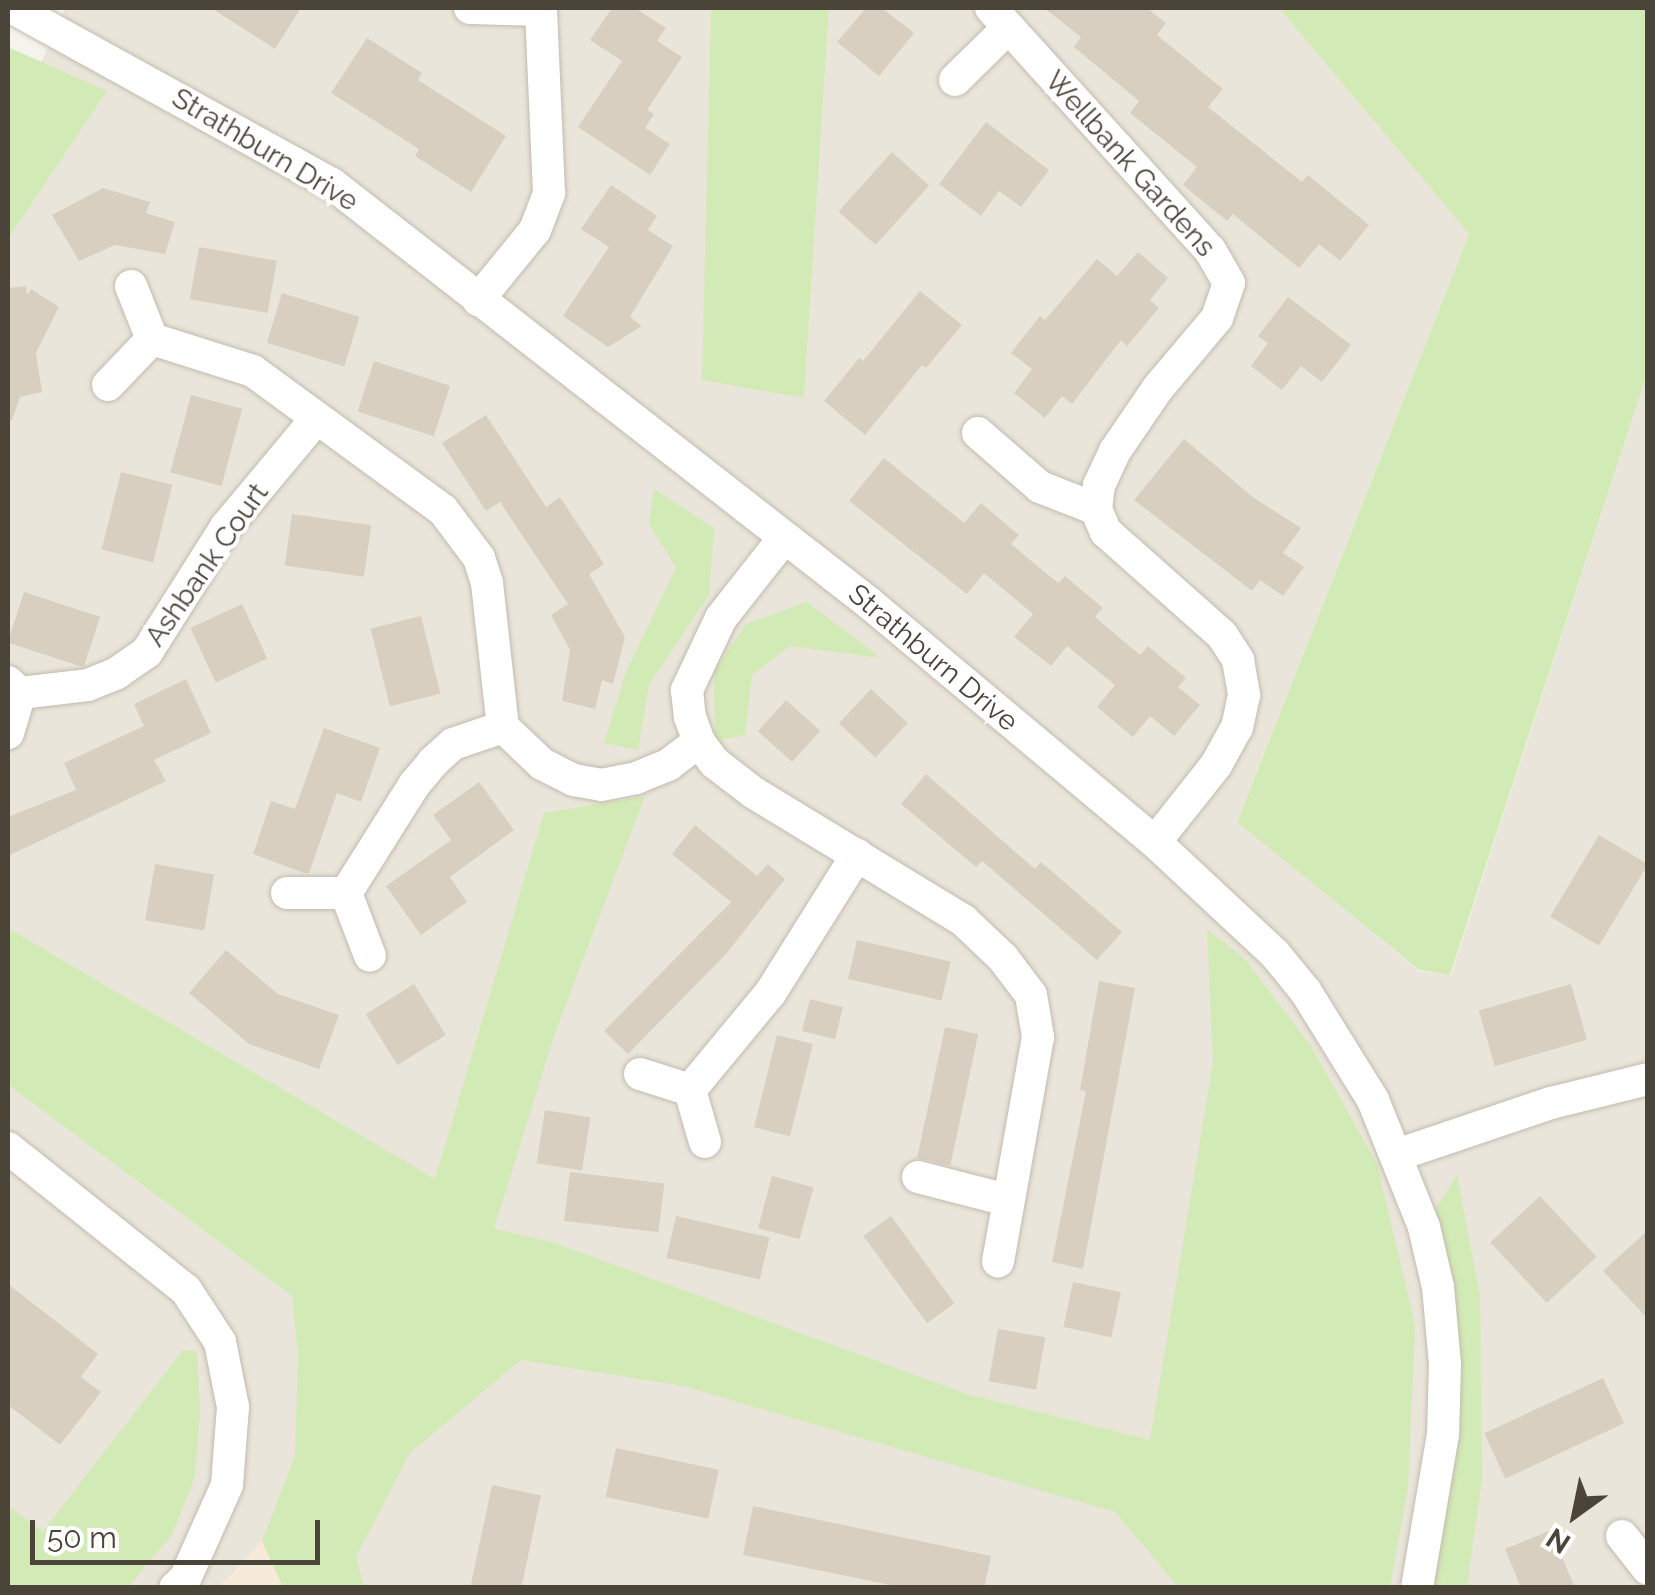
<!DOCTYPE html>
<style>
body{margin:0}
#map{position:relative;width:1655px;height:1595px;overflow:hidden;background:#f6f3ec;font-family:Raleway,sans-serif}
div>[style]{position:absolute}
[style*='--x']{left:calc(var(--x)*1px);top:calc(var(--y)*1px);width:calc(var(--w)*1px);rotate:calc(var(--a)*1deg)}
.residential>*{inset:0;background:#eae5da}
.commercial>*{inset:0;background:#f7ead8}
.green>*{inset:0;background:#d2eab5}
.building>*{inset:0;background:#d8cfc1;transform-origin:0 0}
.roads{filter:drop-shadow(0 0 2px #c2bbae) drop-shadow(0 0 2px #c2bbae)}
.minor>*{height:32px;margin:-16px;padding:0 16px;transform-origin:16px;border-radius:16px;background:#fff}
span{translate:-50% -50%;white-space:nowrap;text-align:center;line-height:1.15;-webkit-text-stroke:8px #fff;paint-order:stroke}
.street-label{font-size:28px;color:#4b4439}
.frame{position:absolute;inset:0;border:10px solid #4b4439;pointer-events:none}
.north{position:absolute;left:1525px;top:1465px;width:100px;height:100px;-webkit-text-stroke:8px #fff;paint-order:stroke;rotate:213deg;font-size:28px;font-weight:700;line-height:40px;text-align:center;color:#4b4439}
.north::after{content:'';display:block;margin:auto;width:35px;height:45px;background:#4b4439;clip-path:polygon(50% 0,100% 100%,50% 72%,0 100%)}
.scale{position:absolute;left:30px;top:1520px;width:290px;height:45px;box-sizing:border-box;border:5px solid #4b4439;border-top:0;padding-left:12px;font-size:30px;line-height:35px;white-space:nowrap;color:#4b4439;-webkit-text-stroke:8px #fff;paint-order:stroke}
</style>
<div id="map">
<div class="residential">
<div style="clip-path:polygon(65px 8px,711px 8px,703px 380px,804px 397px,829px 8px,1279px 8px,1469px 234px,1237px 821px,1419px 971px,1451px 975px,1647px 374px,1647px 1587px,8px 1587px,8px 1085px,292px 1296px,298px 1355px,434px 1179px,8px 928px,8px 139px)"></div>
</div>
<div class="commercial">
<div style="clip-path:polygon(262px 1541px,283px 1587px,218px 1588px)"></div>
</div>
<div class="green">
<div style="clip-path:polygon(711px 8px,829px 8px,804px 398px,702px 380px)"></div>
<div style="clip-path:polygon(1279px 8px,1647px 8px,1647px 374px,1450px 975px,1419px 970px,1237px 822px,1469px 234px)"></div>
<div style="clip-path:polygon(10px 48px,107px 91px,8px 239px,8px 54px)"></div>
<div style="clip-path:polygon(654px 489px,714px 528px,709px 595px,649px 685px,638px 750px,604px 743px,626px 672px,676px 568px,649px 524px)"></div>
<div style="clip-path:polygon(807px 602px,881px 658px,790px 646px,752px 675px,745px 735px,715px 741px,714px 672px,746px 624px)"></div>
<div style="clip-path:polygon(645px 796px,553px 1039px,494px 1229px,552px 1242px,967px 1394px,1150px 1440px,1213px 1063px,1207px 929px,1244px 958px,1311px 1046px,1377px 1164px,1415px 1325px,1408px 1487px,1390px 1587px,1178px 1587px,1115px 1512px,683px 1386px,521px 1360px,410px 1453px,356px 1557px,364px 1587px,283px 1587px,262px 1541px,295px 1456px,298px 1356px,292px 1296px,8px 1085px,8px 928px,435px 1179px,544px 813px)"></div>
<div style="clip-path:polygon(1457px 1175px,1480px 1295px,1482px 1481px,1467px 1587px,1417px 1588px,1443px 1434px,1424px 1227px)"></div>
<div style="clip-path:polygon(183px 1350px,197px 1351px,200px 1413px,195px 1476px,172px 1535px,128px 1587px,8px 1587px,8px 1506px,43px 1531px)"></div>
</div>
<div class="building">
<div style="clip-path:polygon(211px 8px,301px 8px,275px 49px)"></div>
<div style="clip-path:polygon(612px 8px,635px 8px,666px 28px,657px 41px,682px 57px,647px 110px,654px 114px,645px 128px,670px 144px,650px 175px,578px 127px,622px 61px,590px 40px)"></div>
<div style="clip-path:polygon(866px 8px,882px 8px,914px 33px,879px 76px,837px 42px)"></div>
<div style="clip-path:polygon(1044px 8px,1147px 8px,1166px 23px,1157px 35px,1223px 89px,1208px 107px,1302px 182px,1308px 175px,1369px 225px,1340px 261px,1319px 244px,1299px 268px,1233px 214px,1227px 221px,1183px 185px,1197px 167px,1130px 113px,1139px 101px,1074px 47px,1081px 37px)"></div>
<div style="clip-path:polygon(367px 38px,422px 73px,418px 80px,506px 136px,471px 192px,415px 156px,419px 149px,331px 93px)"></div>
<div style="clip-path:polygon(986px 122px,1049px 170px,1021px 207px,999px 191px,981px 216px,939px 184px)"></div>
<div style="left:892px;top:152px;width:50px;height:80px;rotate:42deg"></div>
<div style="clip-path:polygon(611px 185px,657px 216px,648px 230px,673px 246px,630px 317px,642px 326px,608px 347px,563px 316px,609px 247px,581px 229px)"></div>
<div style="clip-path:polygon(103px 188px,150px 202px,146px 213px,175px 222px,165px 254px,115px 245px,79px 261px,52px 215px)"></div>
<div style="left:199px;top:247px;width:79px;height:53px;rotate:10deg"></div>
<div style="clip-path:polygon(1138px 252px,1168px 278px,1150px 300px,1159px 308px,1127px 346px,1121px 340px,1072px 404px,1062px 396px,1045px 418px,1014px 393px,1032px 369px,1011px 353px,1040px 316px,1045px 320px,1097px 259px,1117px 276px)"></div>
<div style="clip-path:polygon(26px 286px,27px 295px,31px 289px,59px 307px,36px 353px,42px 392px,20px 397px,12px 420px,8px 419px,8px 288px)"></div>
<div style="clip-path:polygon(920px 291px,962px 325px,926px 368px,922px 365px,865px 435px,824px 401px,859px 358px,863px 361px)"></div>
<div style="left:282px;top:293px;width:81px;height:52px;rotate:17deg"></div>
<div style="clip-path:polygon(1288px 297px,1351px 345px,1322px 382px,1301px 366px,1282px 390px,1251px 366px,1268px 343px,1258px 336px)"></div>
<div style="left:374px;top:361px;width:80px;height:53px;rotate:18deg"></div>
<div style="left:191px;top:395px;width:53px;height:80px;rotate:15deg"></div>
<div style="clip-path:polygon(486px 415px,546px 507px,560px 497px,604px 564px,589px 574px,625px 637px,613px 684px,602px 680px,595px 709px,562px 701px,570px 650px,551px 615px,568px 604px,500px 502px,486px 511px,442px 443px)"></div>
<div style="clip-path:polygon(1184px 439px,1254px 498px,1301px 528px,1283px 553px,1304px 567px,1283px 596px,1260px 580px,1252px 591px,1134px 500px)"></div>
<div style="clip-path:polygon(884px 458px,964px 523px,981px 503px,1019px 535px,1011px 544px,1058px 583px,1065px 576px,1103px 608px,1095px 617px,1140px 655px,1148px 646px,1186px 678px,1178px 687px,1200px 705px,1174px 736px,1150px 716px,1133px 737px,1097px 707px,1115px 685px,1067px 646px,1051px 666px,1014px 637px,1033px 614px,984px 573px,967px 594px,849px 501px)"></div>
<div style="left:121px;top:472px;width:53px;height:80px;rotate:14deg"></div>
<div style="left:292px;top:514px;width:80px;height:52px;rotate:8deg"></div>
<div style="left:24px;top:592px;width:80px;height:53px;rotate:18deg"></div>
<div style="left:242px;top:604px;width:60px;height:57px;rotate:65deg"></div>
<div style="left:421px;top:616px;width:80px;height:52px;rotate:76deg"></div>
<div style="clip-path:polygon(186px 679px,211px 733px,154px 760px,166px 781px,8px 856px,8px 817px,76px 790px,64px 763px,144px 726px,134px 704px)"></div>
<div style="left:871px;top:689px;width:50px;height:47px;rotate:43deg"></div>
<div style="left:786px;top:700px;width:46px;height:42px;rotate:42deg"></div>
<div style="clip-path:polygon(324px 728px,380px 748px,361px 802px,337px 793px,309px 873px,304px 873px,253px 854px,271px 801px,295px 809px)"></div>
<div style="clip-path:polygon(926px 774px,1035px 869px,1041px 862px,1122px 932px,1097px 960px,982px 861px,976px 867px,901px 804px)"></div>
<div style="clip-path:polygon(479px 782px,514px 830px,450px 877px,467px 902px,421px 935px,386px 886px,451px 840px,433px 815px)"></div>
<div style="clip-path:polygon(695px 825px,757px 876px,768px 864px,785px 879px,726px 954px,628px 1054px,604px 1031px,731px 902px,672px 854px)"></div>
<div style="left:1599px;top:835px;width:57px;height:95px;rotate:31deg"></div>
<div style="left:155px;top:864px;width:60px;height:57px;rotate:10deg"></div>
<div style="left:857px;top:940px;width:96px;height:40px;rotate:13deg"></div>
<div style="clip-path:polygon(226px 950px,278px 994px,339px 1015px,319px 1069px,249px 1044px,189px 993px)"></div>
<div style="clip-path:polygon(1099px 981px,1135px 988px,1083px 1269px,1052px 1262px,1086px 1091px,1080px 1090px)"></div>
<div style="left:414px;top:984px;width:60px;height:57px;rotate:58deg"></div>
<div style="left:1571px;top:984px;width:58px;height:96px;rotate:74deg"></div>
<div style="left:810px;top:999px;width:34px;height:33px;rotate:14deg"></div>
<div style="left:945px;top:1027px;width:34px;height:134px;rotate:12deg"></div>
<div style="left:777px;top:1035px;width:37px;height:95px;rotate:14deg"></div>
<div style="left:545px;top:1110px;width:46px;height:54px;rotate:9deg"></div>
<div style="left:570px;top:1172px;width:95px;height:49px;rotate:7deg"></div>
<div style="left:772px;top:1176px;width:43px;height:54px;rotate:15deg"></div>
<div style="left:1540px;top:1196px;width:83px;height:68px;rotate:47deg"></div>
<div style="left:676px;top:1216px;width:96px;height:43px;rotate:13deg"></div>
<div style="left:891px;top:1216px;width:108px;height:34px;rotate:54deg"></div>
<div style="clip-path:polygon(1648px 1230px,1648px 1319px,1603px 1271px)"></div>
<div style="left:1073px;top:1282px;width:49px;height:46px;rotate:12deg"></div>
<div style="clip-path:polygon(8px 1284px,98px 1354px,81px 1377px,101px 1392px,60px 1445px,8px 1405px)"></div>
<div style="left:998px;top:1329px;width:48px;height:53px;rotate:10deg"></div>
<div style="left:1603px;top:1378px;width:50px;height:131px;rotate:65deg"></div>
<div style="left:616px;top:1448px;width:105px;height:50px;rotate:12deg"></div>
<div style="left:492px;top:1485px;width:50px;height:105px;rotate:12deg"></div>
<div style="clip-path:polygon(753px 1506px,991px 1556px,984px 1588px,905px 1588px,743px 1555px)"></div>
<div style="clip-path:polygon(1551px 1530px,1575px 1588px,1521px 1588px,1505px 1549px)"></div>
</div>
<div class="roads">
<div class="minor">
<div style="--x:13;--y:8;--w:364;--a:28.9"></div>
<div style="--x:332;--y:184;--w:681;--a:37.96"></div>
<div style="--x:869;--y:603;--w:373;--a:39.9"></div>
<div style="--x:1155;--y:842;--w:164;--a:43"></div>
<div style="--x:1275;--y:954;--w:49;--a:50.8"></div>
<div style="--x:1306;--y:992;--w:127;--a:58.2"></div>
<div style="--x:1373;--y:1100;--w:137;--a:68.1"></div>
<div style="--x:1424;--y:1227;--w:62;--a:76.9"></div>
<div style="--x:1438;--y:1287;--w:77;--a:84.8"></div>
<div style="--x:1445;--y:1364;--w:70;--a:91.6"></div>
<div style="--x:1443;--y:1434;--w:156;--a:99.6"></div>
<div style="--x:470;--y:8;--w:71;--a:1.6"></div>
<div style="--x:991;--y:8;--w:326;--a:47.9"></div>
<div style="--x:1210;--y:250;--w:38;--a:60"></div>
<div style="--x:1229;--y:283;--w:37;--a:109"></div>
<div style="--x:1217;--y:318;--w:92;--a:130.1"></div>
<div style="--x:1158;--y:388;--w:76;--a:124.3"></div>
<div style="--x:1115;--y:451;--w:38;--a:115"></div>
<div style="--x:1099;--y:485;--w:24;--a:97"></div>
<div style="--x:1096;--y:509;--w:25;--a:67"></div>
<div style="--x:1106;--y:532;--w:155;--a:41.6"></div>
<div style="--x:1222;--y:635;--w:30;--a:57"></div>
<div style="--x:1238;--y:660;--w:36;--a:80"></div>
<div style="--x:1244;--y:695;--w:33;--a:102"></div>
<div style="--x:1237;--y:727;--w:43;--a:118.9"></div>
<div style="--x:1216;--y:765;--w:98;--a:128.4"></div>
<div style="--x:955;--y:80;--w:74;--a:-44.5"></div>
<div style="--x:478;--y:300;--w:90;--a:-50.8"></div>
<div style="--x:535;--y:230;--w:40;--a:-69"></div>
<div style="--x:549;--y:193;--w:185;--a:-92.5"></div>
<div style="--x:152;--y:339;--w:106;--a:17.6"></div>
<div style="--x:253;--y:371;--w:235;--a:36.2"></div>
<div style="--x:443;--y:510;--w:60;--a:53.1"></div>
<div style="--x:479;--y:558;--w:26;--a:72"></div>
<div style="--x:487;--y:583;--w:145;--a:83.7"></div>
<div style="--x:503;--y:727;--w:54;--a:43.5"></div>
<div style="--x:542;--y:764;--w:36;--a:27"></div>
<div style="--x:574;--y:780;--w:27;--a:10"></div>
<div style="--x:601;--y:785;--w:36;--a:-11"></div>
<div style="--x:636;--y:778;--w:35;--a:-22"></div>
<div style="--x:668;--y:765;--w:39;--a:-37"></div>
<div style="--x:108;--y:385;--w:64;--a:-46.3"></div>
<div style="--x:152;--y:339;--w:57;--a:-111.6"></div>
<div style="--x:978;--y:433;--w:82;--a:41.1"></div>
<div style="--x:1040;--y:487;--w:60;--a:21.4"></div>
<div style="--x:784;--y:538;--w:102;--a:128.2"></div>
<div style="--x:721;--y:618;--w:80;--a:115.3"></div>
<div style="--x:687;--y:690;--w:27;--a:84"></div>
<div style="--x:690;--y:717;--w:27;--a:70"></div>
<div style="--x:699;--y:742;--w:26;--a:53"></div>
<div style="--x:715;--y:763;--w:49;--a:37.6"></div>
<div style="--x:754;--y:793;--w:245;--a:31.3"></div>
<div style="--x:963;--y:920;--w:55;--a:43.5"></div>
<div style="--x:1003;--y:958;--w:46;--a:52.9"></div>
<div style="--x:1031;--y:995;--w:43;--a:80.5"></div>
<div style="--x:1038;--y:1037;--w:228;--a:100.1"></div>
<div style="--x:8;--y:682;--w:16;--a:43"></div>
<div style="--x:20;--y:693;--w:42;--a:106.7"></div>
<div style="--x:20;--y:693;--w:68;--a:-6.7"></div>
<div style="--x:88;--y:685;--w:31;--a:-22"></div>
<div style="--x:117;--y:673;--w:37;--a:-35"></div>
<div style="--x:147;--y:652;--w:148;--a:-57.7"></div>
<div style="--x:226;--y:527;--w:139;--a:-50.2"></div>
<div style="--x:287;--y:893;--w:59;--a:0"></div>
<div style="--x:346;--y:893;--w:67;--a:69.1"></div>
<div style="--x:346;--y:893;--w:128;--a:-57.8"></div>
<div style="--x:414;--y:785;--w:30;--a:-50"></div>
<div style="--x:433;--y:762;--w:27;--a:-42"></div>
<div style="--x:453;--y:744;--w:53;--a:-18.8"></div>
<div style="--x:640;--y:1074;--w:52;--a:17.7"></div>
<div style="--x:690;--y:1090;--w:54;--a:73.9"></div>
<div style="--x:690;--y:1090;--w:127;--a:-50.4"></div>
<div style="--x:771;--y:992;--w:162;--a:-57.9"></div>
<div style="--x:8;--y:1148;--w:228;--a:38.6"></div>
<div style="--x:186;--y:1290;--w:62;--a:56.8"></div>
<div style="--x:220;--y:1342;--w:66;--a:78.7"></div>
<div style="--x:233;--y:1407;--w:78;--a:94.4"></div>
<div style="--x:227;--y:1485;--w:103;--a:114.1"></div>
<div style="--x:185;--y:1579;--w:13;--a:138"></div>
<div style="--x:1397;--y:1155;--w:163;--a:-18.7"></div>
<div style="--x:1551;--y:1103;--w:100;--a:-13.9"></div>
<div style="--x:918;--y:1177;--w:92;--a:14.5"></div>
<div style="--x:1622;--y:1536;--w:42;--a:51.8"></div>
</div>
</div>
<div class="street-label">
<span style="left:265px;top:150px;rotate:31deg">Strathburn Drive</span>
<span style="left:1130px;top:164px;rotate:48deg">Wellbank Gardens</span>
<span style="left:207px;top:565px;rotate:-55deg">Ashbank Court</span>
<span style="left:933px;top:658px;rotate:40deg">Strathburn Drive</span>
</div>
<div class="frame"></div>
<div class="north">N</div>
<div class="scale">50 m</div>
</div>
